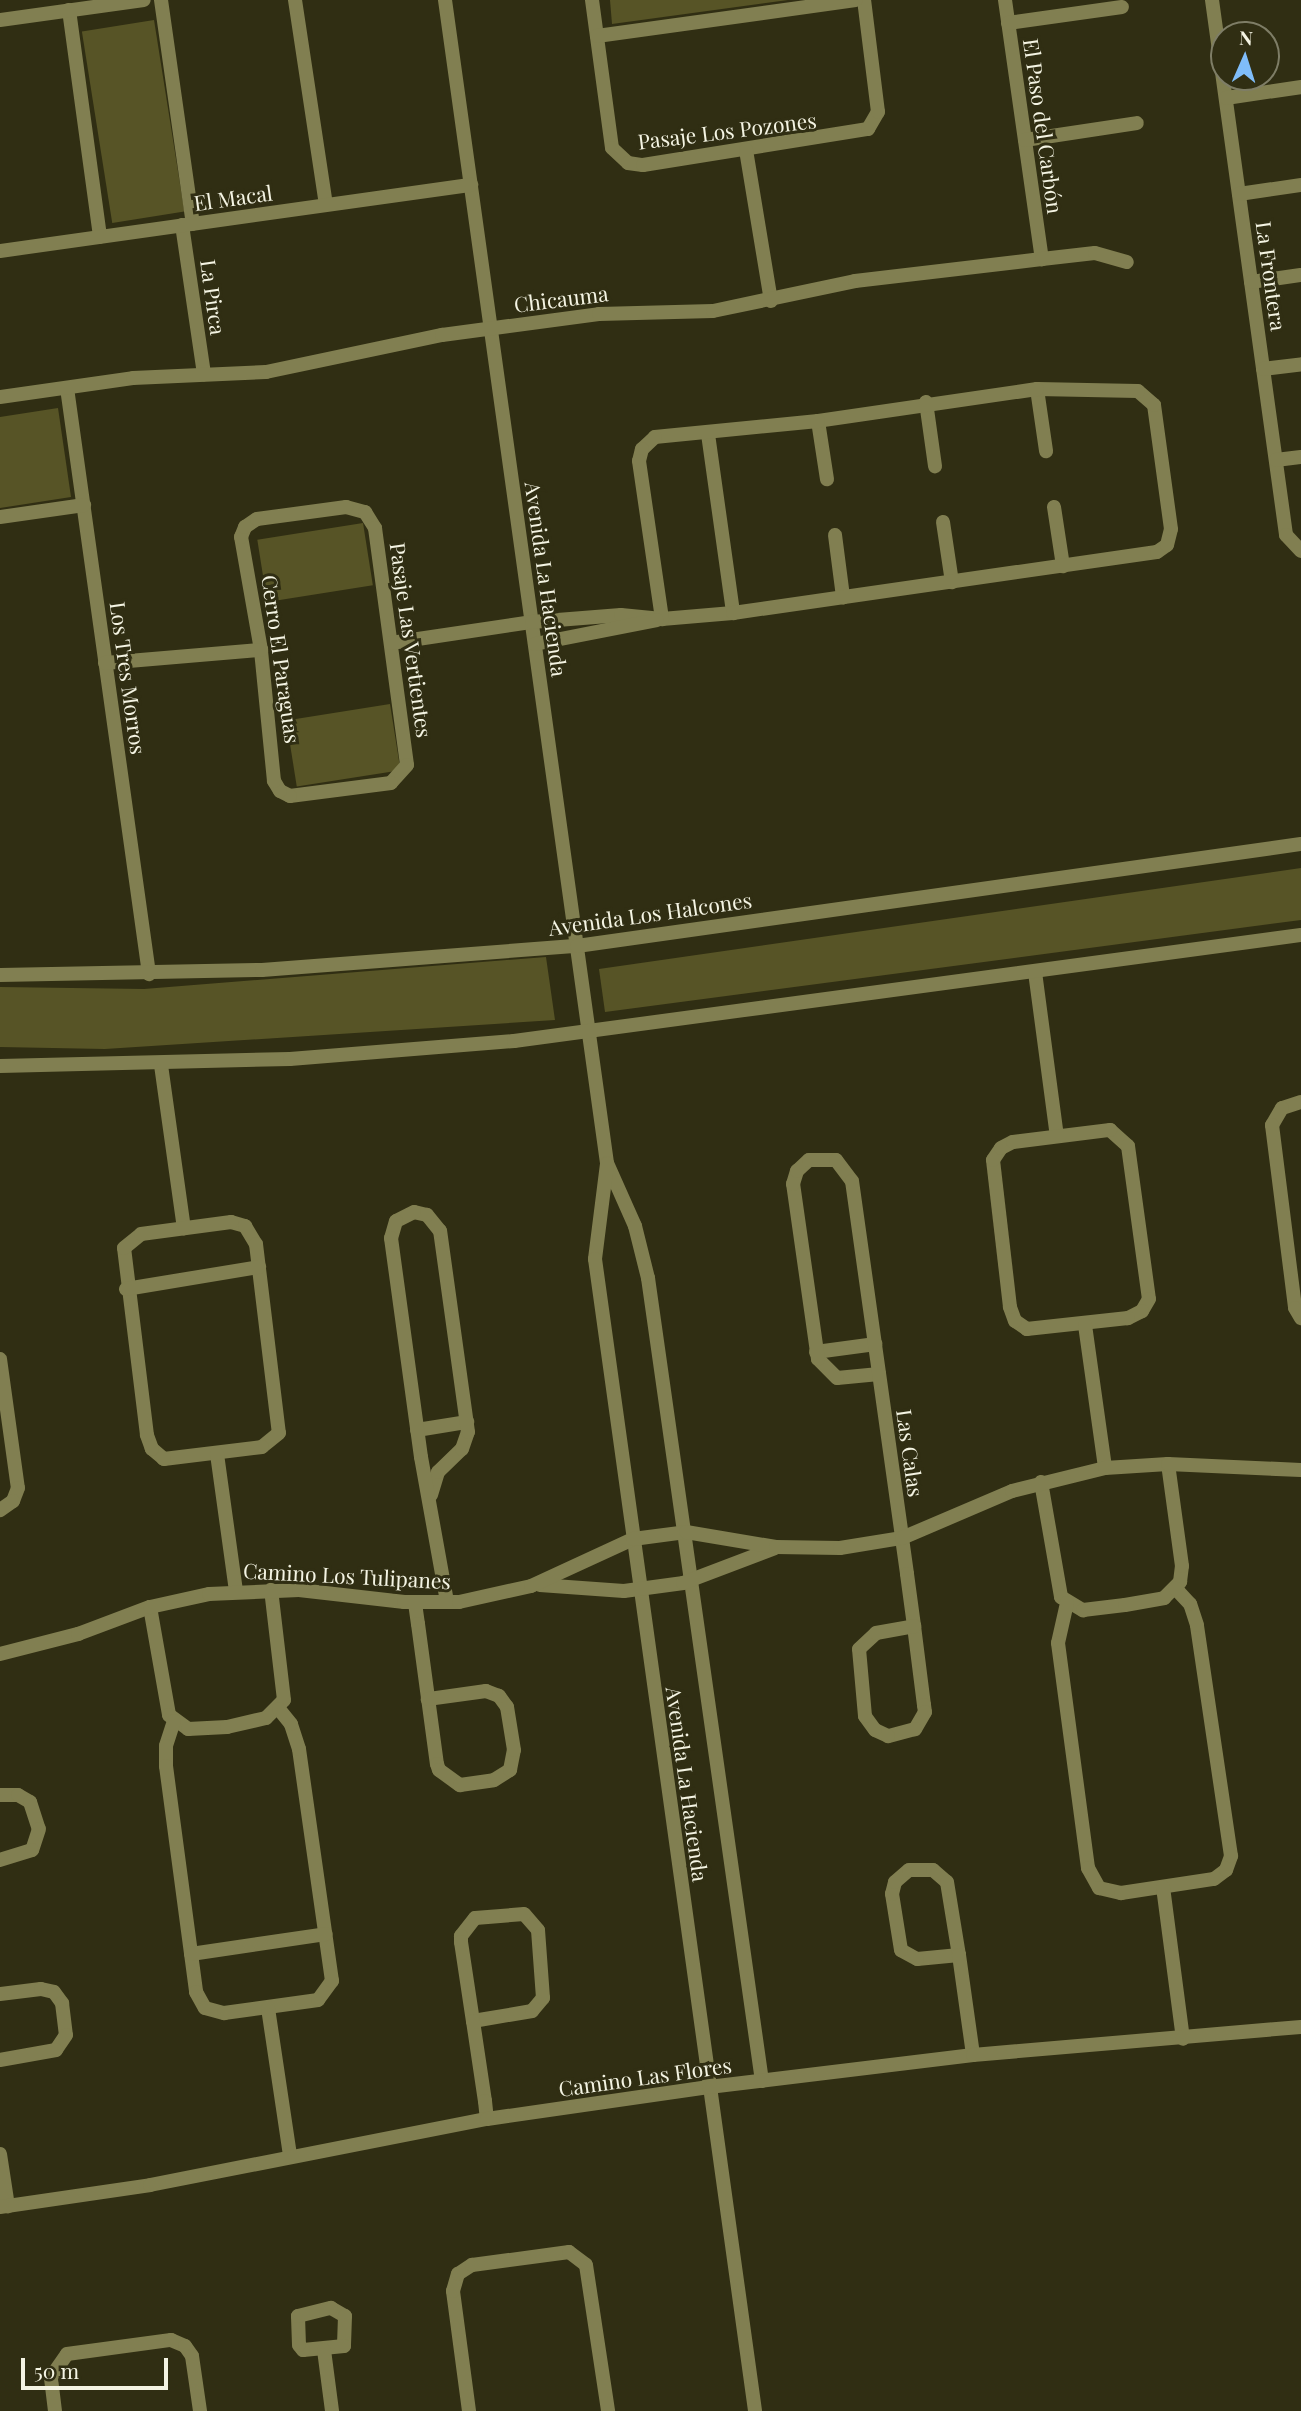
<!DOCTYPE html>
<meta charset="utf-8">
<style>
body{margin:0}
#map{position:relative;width:1301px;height:2411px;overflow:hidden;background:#302e13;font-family:"Playfair Display",serif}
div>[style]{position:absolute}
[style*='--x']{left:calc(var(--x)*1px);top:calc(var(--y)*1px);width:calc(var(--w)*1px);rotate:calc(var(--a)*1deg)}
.green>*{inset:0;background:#575426;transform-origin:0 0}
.minor>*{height:14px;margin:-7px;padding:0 7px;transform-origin:7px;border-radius:7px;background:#817f51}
.tertiary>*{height:14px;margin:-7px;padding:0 7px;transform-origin:7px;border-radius:7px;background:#817f51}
span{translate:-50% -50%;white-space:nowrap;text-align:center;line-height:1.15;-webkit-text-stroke:6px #302e13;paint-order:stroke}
.street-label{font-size:21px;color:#f4f4e3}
.north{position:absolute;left:1210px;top:21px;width:70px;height:70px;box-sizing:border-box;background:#302e13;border:2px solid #7e7d66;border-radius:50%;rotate:3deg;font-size:19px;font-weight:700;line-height:28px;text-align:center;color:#f4f4e3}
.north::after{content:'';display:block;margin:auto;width:24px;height:32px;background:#7fbdfa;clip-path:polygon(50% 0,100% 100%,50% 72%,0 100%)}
.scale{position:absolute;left:21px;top:2358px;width:147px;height:32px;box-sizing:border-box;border:4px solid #f4f4e3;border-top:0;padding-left:9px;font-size:21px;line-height:24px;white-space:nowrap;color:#f4f4e3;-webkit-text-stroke:5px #302e13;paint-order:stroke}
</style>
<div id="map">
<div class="green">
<div style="clip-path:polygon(610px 0,788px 0,612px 24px)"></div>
<div style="left:154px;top:20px;width:194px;height:73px;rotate:81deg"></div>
<div style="clip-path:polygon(58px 408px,71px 497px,0 508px,0 417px)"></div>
<div style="left:363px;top:523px;width:63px;height:107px;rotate:81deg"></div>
<div style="left:390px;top:704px;width:67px;height:105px;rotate:81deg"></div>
<div style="clip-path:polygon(1301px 868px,1301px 920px,605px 1012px,599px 969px)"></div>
<div style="clip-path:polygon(546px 957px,555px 1020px,105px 1049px,0 1047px,0 987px,144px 989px)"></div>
</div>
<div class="minor">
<div style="--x:161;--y:0;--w:226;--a:81.9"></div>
<div style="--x:295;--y:0;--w:207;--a:81.4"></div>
<div style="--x:445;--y:0;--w:1174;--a:82.07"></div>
<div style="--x:607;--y:1163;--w:69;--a:66"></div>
<div style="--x:635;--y:1226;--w:54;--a:76"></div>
<div style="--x:648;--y:1278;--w:811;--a:81.92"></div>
<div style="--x:592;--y:0;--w:149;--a:82.3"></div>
<div style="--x:612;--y:148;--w:22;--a:43"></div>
<div style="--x:628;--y:163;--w:15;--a:8"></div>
<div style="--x:643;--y:165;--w:228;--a:-9.1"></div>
<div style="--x:868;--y:129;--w:20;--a:-60"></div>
<div style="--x:878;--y:112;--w:113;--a:-97.1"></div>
<div style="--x:1005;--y:0;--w:262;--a:81.9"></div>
<div style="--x:1212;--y:0;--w:540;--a:82.12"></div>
<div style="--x:1286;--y:535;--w:22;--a:47"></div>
<div style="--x:69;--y:10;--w:229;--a:82.2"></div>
<div style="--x:0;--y:20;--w:145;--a:-7.9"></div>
<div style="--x:1008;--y:23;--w:115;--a:-8"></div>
<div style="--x:597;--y:36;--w:261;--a:-7.9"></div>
<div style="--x:1226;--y:98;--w:76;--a:-8.3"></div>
<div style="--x:1025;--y:140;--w:113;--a:-8.6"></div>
<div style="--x:746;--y:150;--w:153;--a:80.6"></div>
<div style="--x:1239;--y:194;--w:63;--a:-8.3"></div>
<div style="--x:182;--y:225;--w:151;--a:81.6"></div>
<div style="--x:0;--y:251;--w:476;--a:-8"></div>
<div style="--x:1251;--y:282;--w:50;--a:-8"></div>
<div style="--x:1263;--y:369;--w:38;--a:-7"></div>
<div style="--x:67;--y:388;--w:592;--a:82.03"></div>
<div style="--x:1037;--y:389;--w:63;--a:81.7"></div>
<div style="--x:0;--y:397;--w:134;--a:-8.1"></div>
<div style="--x:133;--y:378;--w:133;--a:-2.6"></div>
<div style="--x:266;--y:372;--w:180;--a:-11.9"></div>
<div style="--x:442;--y:335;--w:158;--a:-7.6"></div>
<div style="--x:599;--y:314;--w:114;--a:-1.5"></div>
<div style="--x:713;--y:311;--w:145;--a:-11.9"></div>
<div style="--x:855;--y:281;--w:188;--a:-6.7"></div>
<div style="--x:1042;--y:259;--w:53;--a:-6.5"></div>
<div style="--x:1095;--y:253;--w:33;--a:16"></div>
<div style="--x:926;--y:402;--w:65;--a:82"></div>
<div style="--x:818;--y:421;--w:59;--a:81.2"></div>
<div style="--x:708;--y:434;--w:181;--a:82"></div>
<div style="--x:1276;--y:460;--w:25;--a:-7"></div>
<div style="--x:346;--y:507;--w:20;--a:15"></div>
<div style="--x:365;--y:512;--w:19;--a:58"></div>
<div style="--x:375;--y:528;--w:239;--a:82.3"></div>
<div style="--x:407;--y:765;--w:24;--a:132"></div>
<div style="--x:391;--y:783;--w:102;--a:172.7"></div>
<div style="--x:290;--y:796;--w:11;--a:-153"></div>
<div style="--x:280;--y:791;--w:12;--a:-121"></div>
<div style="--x:274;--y:781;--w:132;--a:-95.7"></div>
<div style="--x:261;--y:650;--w:115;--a:-100"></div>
<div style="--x:241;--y:537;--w:11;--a:-68"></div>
<div style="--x:245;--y:527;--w:14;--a:-34"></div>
<div style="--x:257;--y:519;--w:90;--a:-7.7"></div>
<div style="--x:1054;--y:507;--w:60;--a:81.3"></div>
<div style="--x:0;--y:517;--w:85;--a:-8.1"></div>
<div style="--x:943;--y:522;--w:61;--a:81.5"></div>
<div style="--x:835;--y:535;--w:63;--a:82.6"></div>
<div style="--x:391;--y:643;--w:143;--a:-8.5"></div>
<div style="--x:532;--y:622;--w:89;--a:-4.5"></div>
<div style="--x:621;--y:615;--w:41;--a:5.6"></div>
<div style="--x:662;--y:619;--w:71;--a:-4.8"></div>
<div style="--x:733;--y:613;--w:428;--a:-8.2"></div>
<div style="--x:1157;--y:552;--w:12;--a:-35"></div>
<div style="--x:1167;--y:545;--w:16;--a:-76"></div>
<div style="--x:1171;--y:529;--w:125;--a:-97.8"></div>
<div style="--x:1154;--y:405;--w:21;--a:-139"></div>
<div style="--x:1138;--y:391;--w:101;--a:-178.9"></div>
<div style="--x:1037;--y:389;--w:221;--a:171.7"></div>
<div style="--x:818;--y:421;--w:164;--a:174.4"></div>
<div style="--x:655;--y:437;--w:18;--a:137"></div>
<div style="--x:642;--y:449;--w:12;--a:104"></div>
<div style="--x:639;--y:461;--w:160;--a:81.7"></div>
<div style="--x:535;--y:644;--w:124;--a:-11.1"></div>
<div style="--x:105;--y:663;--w:157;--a:-4.8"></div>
<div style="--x:1035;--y:972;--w:165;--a:82.4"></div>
<div style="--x:161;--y:1065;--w:165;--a:82"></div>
<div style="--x:1301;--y:1102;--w:20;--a:162"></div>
<div style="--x:1282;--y:1108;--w:20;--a:120"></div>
<div style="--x:1272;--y:1125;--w:184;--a:82.8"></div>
<div style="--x:1295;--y:1308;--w:12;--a:59"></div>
<div style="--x:1110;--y:1130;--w:24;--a:42"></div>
<div style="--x:1128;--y:1146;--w:154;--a:82.2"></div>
<div style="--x:1149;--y:1299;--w:14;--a:120"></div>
<div style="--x:1142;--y:1311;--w:16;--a:153"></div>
<div style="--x:1128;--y:1318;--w:102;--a:173.8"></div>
<div style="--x:1027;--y:1329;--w:14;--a:-146"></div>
<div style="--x:1015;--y:1321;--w:15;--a:-110"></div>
<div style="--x:1010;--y:1307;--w:148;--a:-96.6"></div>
<div style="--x:993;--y:1160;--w:14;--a:-56"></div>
<div style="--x:1001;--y:1148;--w:13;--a:-27"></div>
<div style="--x:1013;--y:1142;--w:98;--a:-7.1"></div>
<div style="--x:607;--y:1164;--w:96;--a:97.2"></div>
<div style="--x:595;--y:1259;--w:1163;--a:82.09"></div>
<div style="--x:231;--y:1222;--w:15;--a:16"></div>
<div style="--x:245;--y:1226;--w:21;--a:59"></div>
<div style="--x:256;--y:1244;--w:190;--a:83.1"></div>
<div style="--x:279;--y:1433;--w:22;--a:141"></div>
<div style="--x:262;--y:1447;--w:99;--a:173"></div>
<div style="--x:164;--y:1459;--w:16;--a:-140"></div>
<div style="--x:152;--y:1449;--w:15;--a:-110"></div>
<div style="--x:147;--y:1435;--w:188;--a:-97"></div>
<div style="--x:124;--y:1248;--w:22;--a:-39"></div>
<div style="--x:141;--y:1234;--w:91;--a:-7.6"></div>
<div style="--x:126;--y:1289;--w:135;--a:-9.4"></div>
<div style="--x:1085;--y:1325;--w:144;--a:82"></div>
<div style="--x:816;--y:1352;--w:60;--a:-7.7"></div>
<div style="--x:0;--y:1359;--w:130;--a:82.1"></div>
<div style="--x:18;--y:1488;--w:14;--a:111"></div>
<div style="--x:13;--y:1501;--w:16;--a:145"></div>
<div style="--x:879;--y:1374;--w:42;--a:174.6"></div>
<div style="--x:837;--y:1378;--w:27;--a:-135"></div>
<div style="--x:818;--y:1359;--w:177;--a:-98.1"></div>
<div style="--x:793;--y:1184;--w:14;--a:-73"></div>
<div style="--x:797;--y:1171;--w:16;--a:-43"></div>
<div style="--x:809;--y:1160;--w:27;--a:0"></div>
<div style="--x:836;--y:1160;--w:26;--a:53"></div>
<div style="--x:852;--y:1181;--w:360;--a:82"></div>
<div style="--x:902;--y:1538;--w:36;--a:82"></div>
<div style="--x:907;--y:1574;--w:52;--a:82.3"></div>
<div style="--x:914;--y:1626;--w:80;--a:82.8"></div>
<div style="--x:924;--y:1705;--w:7;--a:82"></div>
<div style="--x:925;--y:1712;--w:20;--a:120"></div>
<div style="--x:915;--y:1729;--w:28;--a:165"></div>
<div style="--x:888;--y:1736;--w:14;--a:-155"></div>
<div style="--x:875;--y:1730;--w:17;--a:-126"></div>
<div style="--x:865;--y:1716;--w:67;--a:-95.1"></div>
<div style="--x:859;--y:1649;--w:23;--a:-43"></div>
<div style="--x:876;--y:1633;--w:39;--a:-10"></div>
<div style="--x:417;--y:1430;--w:51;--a:-9.1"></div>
<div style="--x:217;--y:1454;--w:138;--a:82.1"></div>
<div style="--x:1041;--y:1482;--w:117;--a:80.1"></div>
<div style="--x:1061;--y:1597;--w:26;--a:31"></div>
<div style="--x:1083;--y:1610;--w:42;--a:-6.8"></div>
<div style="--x:1125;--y:1605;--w:40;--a:-10"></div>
<div style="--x:1164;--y:1598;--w:23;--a:-45"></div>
<div style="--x:1180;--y:1582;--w:16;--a:-83"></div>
<div style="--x:1182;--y:1566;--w:103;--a:-97.8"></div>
<div style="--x:431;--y:1495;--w:24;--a:-73"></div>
<div style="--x:438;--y:1472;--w:33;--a:-44"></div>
<div style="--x:462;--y:1449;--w:18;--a:-71"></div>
<div style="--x:468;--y:1432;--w:203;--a:-97.9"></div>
<div style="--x:440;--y:1231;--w:21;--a:-129"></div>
<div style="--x:427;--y:1215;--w:13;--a:-167"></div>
<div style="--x:414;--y:1212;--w:20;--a:153"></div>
<div style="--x:396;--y:1221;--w:18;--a:106"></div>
<div style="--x:391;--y:1238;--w:221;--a:82.2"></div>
<div style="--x:421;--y:1457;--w:147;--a:79.8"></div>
<div style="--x:540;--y:1585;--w:84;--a:4.1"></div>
<div style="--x:624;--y:1591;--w:60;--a:-7.7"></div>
<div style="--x:683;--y:1583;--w:98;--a:-20.8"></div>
<div style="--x:415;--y:1603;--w:21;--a:82"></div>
<div style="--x:418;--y:1624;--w:141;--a:82.3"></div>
<div style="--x:437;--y:1764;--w:6;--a:72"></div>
<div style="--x:439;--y:1770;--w:26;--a:36"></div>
<div style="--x:460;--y:1785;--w:34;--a:-8"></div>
<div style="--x:494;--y:1780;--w:19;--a:-32"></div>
<div style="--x:510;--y:1770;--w:20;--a:-79"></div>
<div style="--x:514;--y:1750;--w:44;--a:-99.2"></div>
<div style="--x:507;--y:1707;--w:14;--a:-126"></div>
<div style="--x:499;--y:1696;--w:14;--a:-159"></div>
<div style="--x:486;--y:1691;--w:59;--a:172.1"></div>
<div style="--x:1067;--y:1603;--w:41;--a:102.7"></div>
<div style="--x:1058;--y:1643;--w:227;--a:82.4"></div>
<div style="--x:1088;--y:1868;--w:23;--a:61"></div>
<div style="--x:1099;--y:1888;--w:23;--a:13"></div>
<div style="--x:1121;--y:1893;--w:94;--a:-8.6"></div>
<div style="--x:1214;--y:1879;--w:15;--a:-37"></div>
<div style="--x:1226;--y:1870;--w:15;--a:-70"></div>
<div style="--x:1231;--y:1856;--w:233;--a:-98.4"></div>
<div style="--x:1197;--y:1625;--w:22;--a:-108"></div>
<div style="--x:1190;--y:1604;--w:21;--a:-133"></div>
<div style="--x:150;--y:1607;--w:110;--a:80"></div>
<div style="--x:169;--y:1715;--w:24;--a:36"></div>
<div style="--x:188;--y:1729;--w:39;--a:-3"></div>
<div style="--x:227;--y:1727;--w:40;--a:-13"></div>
<div style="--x:266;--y:1718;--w:25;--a:-45"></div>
<div style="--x:284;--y:1700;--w:111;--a:-96.7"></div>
<div style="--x:0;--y:1654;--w:81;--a:-14.4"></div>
<div style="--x:78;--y:1634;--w:77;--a:-20.6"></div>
<div style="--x:150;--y:1607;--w:60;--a:-12.4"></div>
<div style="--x:209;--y:1594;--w:90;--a:-2.5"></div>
<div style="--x:299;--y:1590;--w:106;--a:6.5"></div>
<div style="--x:404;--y:1602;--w:55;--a:0"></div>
<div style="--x:459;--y:1602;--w:74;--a:-12.5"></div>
<div style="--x:531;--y:1586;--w:112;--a:-24.7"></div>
<div style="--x:633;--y:1539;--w:53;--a:-7.5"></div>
<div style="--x:686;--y:1532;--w:91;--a:9.5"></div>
<div style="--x:776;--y:1547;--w:64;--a:0.9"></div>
<div style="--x:840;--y:1548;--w:63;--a:-9.2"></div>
<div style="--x:902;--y:1538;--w:120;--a:-23.1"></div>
<div style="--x:1012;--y:1491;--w:96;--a:-13.9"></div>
<div style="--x:1105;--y:1468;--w:63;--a:-3.6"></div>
<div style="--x:1168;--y:1464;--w:133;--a:2.6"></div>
<div style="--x:174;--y:1721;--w:26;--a:108"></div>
<div style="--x:166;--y:1746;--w:20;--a:90"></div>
<div style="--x:166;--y:1766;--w:228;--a:82.4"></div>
<div style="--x:196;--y:1992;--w:18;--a:61"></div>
<div style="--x:205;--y:2008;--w:20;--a:15"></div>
<div style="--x:224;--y:2013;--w:95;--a:-7.9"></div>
<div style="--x:318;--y:2000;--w:24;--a:-54"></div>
<div style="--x:332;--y:1981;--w:234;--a:-98.1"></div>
<div style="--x:299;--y:1749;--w:26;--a:-108"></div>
<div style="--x:291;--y:1724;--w:19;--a:-129"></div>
<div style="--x:0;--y:1795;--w:18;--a:0"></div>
<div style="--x:18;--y:1795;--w:14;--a:30"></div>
<div style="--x:30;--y:1802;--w:28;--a:72"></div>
<div style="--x:39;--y:1829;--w:22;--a:108"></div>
<div style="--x:32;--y:1850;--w:34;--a:163"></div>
<div style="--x:1163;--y:1887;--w:153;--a:82.5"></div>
<div style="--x:191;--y:1954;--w:136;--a:-8.4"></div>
<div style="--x:959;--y:1955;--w:42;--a:174.6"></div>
<div style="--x:917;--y:1959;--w:18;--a:-151"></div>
<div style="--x:901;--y:1950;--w:57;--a:-99.1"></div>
<div style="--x:892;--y:1894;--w:12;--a:-76"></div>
<div style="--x:895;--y:1882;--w:18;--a:-41"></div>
<div style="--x:909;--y:1870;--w:24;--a:0"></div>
<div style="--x:933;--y:1870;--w:18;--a:41"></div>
<div style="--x:947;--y:1882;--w:74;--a:80.7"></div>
<div style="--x:959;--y:1955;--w:101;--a:82"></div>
<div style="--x:0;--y:1994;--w:41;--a:-7"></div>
<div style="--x:41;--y:1989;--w:13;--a:13"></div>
<div style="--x:54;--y:1992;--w:14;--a:54"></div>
<div style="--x:62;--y:2003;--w:32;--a:83"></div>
<div style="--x:66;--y:2035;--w:18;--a:124"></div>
<div style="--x:56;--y:2050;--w:57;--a:169.9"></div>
<div style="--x:268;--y:2008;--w:150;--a:81.5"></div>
<div style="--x:473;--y:2021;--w:60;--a:-9.6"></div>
<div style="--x:532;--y:2011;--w:17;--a:-50"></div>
<div style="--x:543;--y:1998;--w:68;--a:-94.2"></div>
<div style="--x:538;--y:1930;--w:21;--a:-131"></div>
<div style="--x:524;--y:1914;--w:49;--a:175.3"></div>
<div style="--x:475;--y:1918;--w:23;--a:128"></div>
<div style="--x:461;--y:1936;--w:6;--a:90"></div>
<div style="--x:461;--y:1942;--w:80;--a:81.4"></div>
<div style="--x:473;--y:2021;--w:81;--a:81.5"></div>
<div style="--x:485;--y:2101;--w:18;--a:84"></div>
<div style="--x:0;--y:2154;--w:53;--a:81.3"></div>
<div style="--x:0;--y:2207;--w:152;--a:-8.3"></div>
<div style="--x:150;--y:2185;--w:343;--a:-11.1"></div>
<div style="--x:487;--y:2119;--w:224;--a:-8.2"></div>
<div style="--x:709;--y:2087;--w:266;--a:-6.9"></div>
<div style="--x:973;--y:2055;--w:329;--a:-4.9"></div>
<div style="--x:331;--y:2308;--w:16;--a:30"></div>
<div style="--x:345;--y:2316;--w:30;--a:92"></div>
<div style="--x:344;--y:2346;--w:41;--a:174.4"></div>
<div style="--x:303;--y:2350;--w:6;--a:-129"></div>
<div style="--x:299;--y:2345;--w:29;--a:-92"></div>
<div style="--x:298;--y:2316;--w:34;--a:-14"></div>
<div style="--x:324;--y:2350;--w:62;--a:82.5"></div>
<div style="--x:55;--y:2411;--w:34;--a:-97"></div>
<div style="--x:51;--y:2377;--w:28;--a:-55"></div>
<div style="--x:67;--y:2354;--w:105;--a:-7.7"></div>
<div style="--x:171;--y:2340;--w:15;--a:23"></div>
<div style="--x:185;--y:2346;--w:12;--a:55"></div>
<div style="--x:192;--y:2356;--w:56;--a:81.7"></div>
<div style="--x:469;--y:2411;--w:121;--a:-97.6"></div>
<div style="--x:453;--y:2291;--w:18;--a:-74"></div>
<div style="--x:458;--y:2274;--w:17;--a:-33"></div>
<div style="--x:472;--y:2265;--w:98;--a:-7.6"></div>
<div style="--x:569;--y:2252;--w:21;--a:37"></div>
<div style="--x:586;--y:2265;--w:148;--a:81.4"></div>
</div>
<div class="tertiary">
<div style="--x:0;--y:975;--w:262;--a:-1.1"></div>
<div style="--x:262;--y:970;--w:316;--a:-4.4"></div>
<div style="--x:577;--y:946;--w:731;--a:-8.02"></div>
<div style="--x:0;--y:1066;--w:290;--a:-1.4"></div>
<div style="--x:290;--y:1059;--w:225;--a:-4.6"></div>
<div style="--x:514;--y:1041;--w:794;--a:-7.67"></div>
</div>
<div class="street-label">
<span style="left:1044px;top:126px;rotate:82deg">El Paso del Carbón</span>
<span style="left:727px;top:130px;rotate:-7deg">Pasaje Los Pozones</span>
<span style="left:233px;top:197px;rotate:-8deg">El Macal</span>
<span style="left:1272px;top:276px;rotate:82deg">La Frontera</span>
<span style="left:214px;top:297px;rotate:82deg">La Pirca</span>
<span style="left:561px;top:298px;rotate:-7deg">Chicauma</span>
<span style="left:547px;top:579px;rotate:82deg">Avenida La Hacienda</span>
<span style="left:412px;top:640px;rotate:82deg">Pasaje Las Vertientes</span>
<span style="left:282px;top:659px;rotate:82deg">Cerro El Paraguas</span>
<span style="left:129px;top:678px;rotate:82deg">Los Tres Morros</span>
<span style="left:650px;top:913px;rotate:-8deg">Avenida Los Halcones</span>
<span style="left:911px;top:1453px;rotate:82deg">Las Calas</span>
<span style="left:347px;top:1575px;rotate:3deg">Camino Los Tulipanes</span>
<span style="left:688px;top:1784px;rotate:82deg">Avenida La Hacienda</span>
<span style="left:645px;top:2076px;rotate:-8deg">Camino Las Flores</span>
</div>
<div class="north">N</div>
<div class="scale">50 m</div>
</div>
